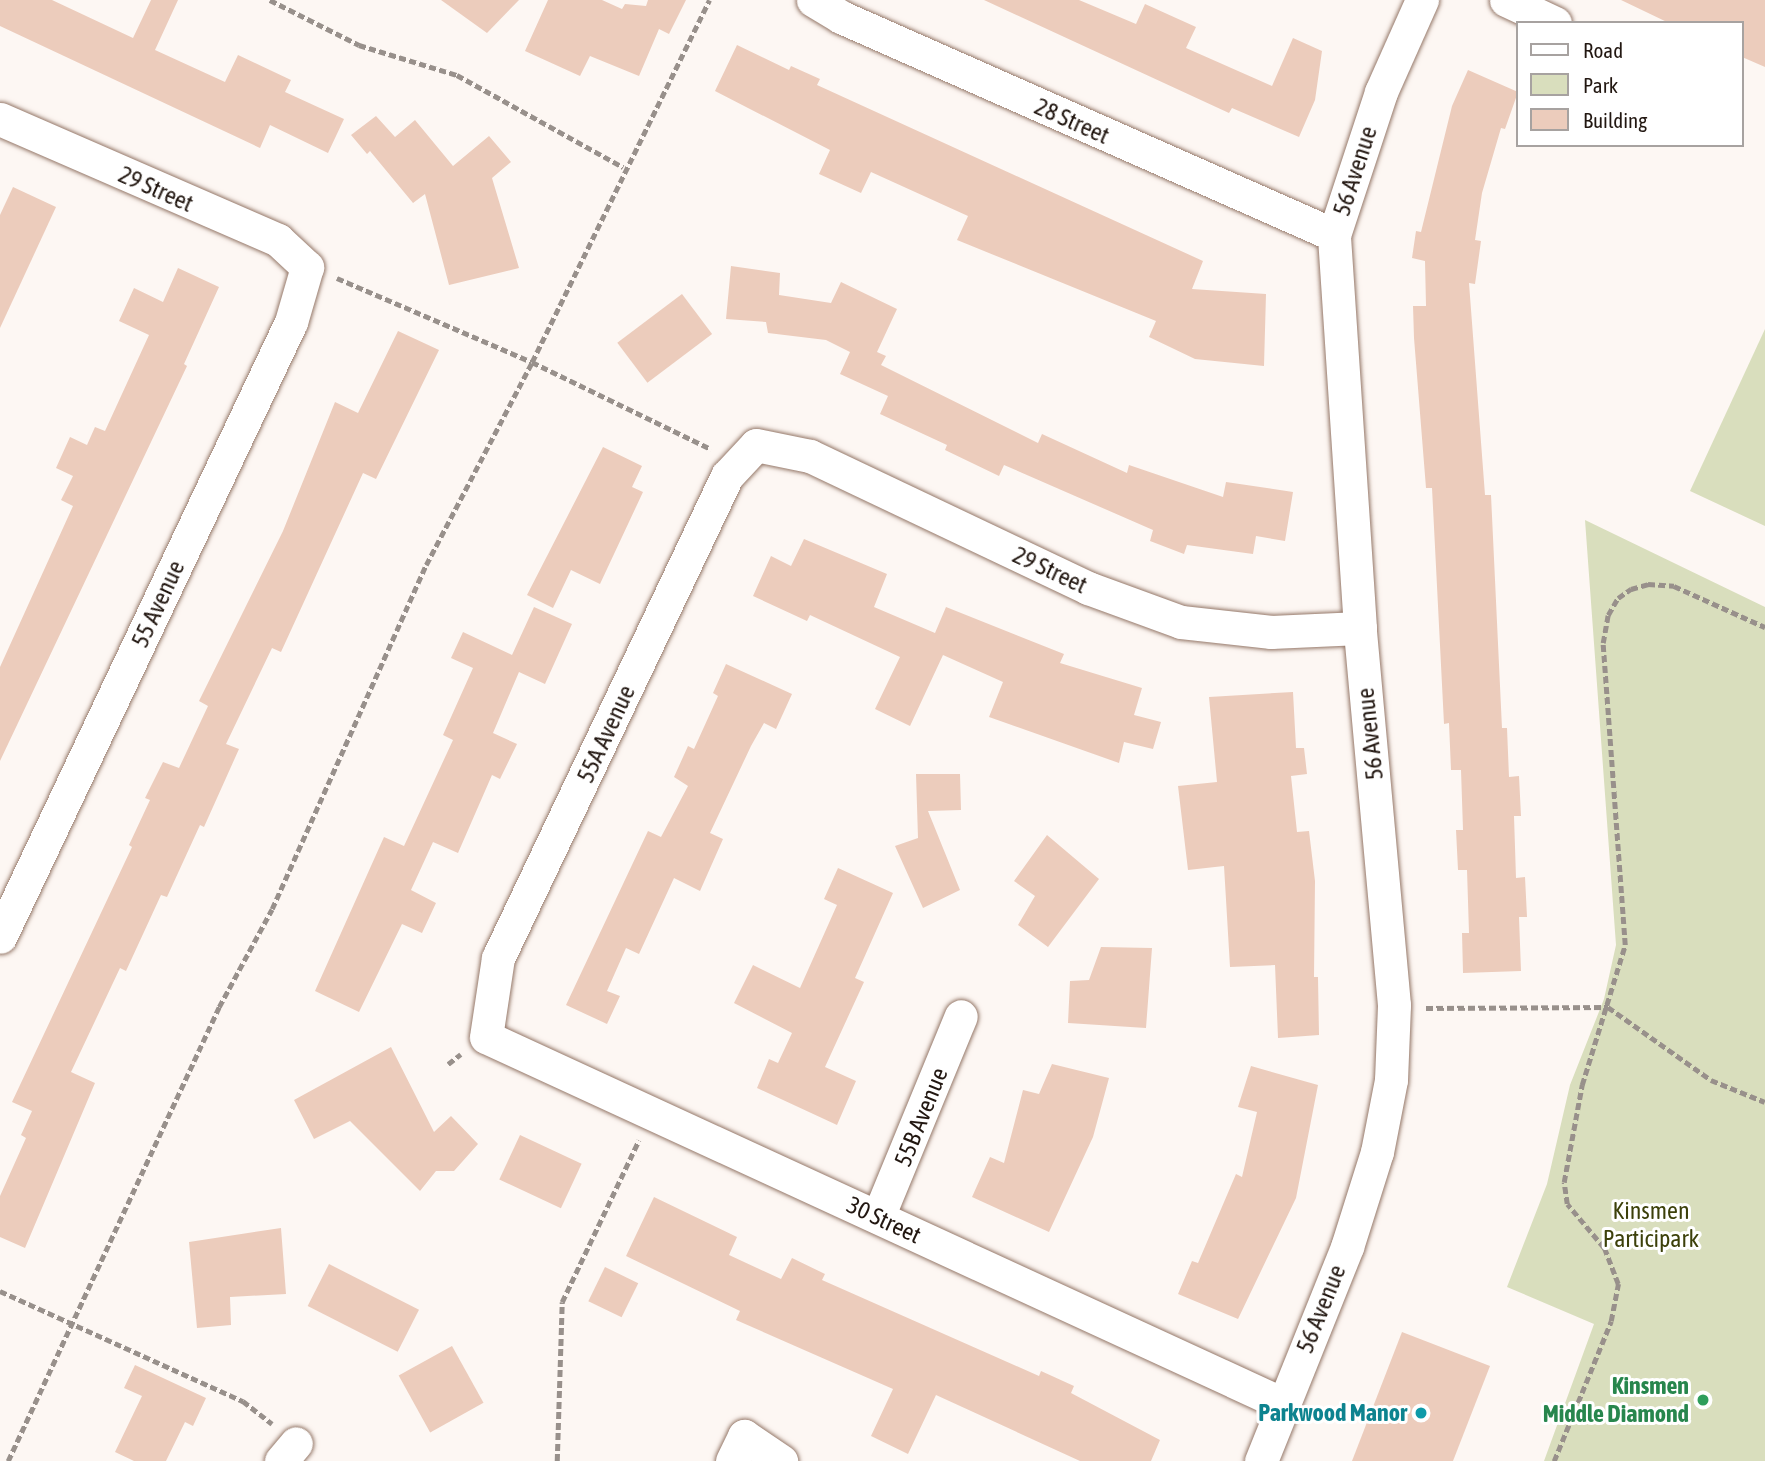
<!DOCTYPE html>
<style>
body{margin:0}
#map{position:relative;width:1765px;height:1461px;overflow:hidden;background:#fdf7f3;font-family:"Asap Condensed",sans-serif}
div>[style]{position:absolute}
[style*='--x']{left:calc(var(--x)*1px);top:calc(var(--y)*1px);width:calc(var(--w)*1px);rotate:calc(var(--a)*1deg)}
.green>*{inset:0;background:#d9debd}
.building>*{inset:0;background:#ecccbc;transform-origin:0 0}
.path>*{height:4.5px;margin-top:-2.25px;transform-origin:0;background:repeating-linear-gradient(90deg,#98908b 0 7px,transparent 0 10.5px)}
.roads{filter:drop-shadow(0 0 2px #957869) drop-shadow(0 0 2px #957869)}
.minor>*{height:33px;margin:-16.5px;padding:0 16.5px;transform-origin:16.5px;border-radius:16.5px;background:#fff}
.dots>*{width:19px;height:19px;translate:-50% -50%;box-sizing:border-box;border:4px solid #fff;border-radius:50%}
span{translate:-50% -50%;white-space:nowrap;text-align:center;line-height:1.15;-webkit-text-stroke:6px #fff;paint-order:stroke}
.street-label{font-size:24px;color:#221711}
.park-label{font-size:24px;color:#3c400a}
.leisure-label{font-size:24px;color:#27864d;font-weight:700}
.right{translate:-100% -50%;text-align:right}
.culture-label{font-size:24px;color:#0d838f;font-weight:700}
.legend{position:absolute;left:1516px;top:21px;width:228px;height:126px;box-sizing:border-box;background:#fff;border:2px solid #a7a2a0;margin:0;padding:9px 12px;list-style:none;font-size:21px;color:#221711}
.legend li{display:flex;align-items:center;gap:14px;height:35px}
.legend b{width:35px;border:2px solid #a7a2a0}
</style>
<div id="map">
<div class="green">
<div style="clip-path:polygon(1765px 329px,1765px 526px,1690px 491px)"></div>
<div style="clip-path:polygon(1585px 520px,1765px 607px,1765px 1461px,1544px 1461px,1594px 1324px,1507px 1287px,1547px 1184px,1570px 1085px,1604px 999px,1616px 945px)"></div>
</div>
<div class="building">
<div style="clip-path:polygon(0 0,52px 0,133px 38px,151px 0,178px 0,155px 50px,225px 82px,238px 55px,291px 80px,285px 92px,344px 119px,328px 153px,270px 125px,260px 148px,0 26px)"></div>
<div style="clip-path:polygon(441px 0,519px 0,487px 33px)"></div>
<div style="clip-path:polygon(548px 0,602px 0,622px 9px,625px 4px,646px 6px,648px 0,686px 0,669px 34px,659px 29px,639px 76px,590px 56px,580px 76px,525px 51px)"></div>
<div style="clip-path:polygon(984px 0,1079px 0,1136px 24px,1145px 4px,1196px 27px,1186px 48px,1272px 86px,1293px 38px,1322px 51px,1315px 100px,1299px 137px,1232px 108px,1229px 113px)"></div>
<div style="clip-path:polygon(1621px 0,1765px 0,1765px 67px,1742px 57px,1742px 23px,1669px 23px)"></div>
<div style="clip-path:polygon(737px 45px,789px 70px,791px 66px,820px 79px,817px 85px,1203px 261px,1192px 289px,1266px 294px,1264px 366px,1195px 359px,1149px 337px,1156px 321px,957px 240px,968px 216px,871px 172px,861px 193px,819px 174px,830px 150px,715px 91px)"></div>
<div style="clip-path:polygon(1468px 70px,1518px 92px,1505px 129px,1501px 128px,1482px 193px,1475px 240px,1481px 241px,1475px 284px,1469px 283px,1485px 495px,1491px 495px,1502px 728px,1507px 728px,1509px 777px,1519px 776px,1521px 816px,1514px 816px,1516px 878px,1525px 877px,1527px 917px,1519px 917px,1521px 971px,1463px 973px,1462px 933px,1469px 933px,1467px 870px,1458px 870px,1456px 830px,1463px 830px,1461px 770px,1451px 770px,1449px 723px,1444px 724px,1432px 488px,1426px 488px,1414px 338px,1413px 306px,1426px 306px,1425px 261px,1412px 258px,1416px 231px,1421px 232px,1452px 106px)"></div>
<div style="clip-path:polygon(376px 116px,395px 137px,415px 120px,453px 166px,489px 136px,511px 162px,492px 178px,519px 268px,449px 285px,425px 194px,413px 203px,370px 151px,367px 154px,351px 135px)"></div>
<div style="clip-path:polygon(13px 187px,56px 207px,0 328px,0 215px)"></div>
<div style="clip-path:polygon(731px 266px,780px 273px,779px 295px,831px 303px,841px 282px,897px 309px,877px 352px,886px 356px,881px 365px,1038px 443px,1042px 434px,1127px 473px,1129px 465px,1223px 497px,1226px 482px,1293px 492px,1285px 541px,1256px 536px,1253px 554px,1187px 545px,1184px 554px,1150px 541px,1153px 530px,1004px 465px,999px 476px,945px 450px,947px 445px,880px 414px,888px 396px,840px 374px,850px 352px,826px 340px,768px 333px,766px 322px,726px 319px)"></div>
<div style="clip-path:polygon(178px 268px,219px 287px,184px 364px,187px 366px,0 761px,0 667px,73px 506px,61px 500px,73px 476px,56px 468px,70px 437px,87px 445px,95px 427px,105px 431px,149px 335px,119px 321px,134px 288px,163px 302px)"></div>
<div style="left:682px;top:294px;width:50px;height:81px;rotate:53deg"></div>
<div style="clip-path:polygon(398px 331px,439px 350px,376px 479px,363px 473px,281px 652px,272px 648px,226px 744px,239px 749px,204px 827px,200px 825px,167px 897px,161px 895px,126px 971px,120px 968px,71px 1072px,95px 1083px,25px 1248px,0 1237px,0 1196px,26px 1138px,21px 1135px,32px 1111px,12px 1102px,132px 847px,129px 845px,150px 800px,145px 798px,163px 762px,179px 768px,208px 706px,199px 701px,283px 531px,335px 402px,358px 413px)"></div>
<div style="clip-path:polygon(603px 447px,642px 466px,632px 487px,643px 492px,600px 584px,571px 570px,553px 608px,527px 595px)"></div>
<div style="clip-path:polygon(804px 539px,887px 574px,874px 607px,935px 633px,946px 607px,1064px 654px,1060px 663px,1142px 688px,1134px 715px,1161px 722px,1153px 749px,1124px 742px,1119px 763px,989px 717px,1003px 682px,943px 655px,910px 726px,875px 709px,900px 657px,810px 615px,807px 621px,753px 596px,771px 556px,791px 566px)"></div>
<div style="clip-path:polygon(534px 607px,572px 624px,545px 684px,519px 672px,493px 733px,517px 744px,500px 779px,492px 775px,458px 853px,433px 842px,411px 890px,436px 903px,422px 933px,402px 924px,359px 1012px,315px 991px,384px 837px,404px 846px,453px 740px,443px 735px,473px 668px,451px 658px,463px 632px,512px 655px)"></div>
<div style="clip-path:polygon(726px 664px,792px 694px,776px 729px,764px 723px,751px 746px,710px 833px,723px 839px,700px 891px,674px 878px,639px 954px,626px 948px,607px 991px,620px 996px,607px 1024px,566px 1005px,648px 831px,661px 837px,688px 786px,674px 777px,688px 746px,694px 749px,718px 696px,713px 693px)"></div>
<div style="clip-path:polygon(1293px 692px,1296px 748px,1304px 748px,1307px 774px,1291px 776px,1297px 832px,1309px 831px,1315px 881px,1314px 977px,1318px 977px,1319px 1035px,1278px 1038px,1275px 965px,1230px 967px,1224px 866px,1188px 870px,1178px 786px,1217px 782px,1209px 697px)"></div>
<div style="clip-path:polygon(916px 774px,960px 774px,961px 810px,928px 811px,960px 890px,923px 908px,895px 846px,918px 838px)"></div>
<div style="clip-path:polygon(1047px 835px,1099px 879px,1048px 947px,1018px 925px,1035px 896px,1014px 881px)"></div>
<div style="clip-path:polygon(838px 868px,893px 893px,855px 978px,864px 982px,825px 1067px,856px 1081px,837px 1125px,757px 1088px,769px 1059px,778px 1063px,792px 1033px,734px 1003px,753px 965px,800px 988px,837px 905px,824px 899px)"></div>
<div style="clip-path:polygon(1101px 947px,1152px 948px,1146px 1028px,1068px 1023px,1070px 981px,1089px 980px)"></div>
<div style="clip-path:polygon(391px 1047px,434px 1132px,451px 1116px,478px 1144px,454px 1171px,436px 1171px,420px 1191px,350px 1121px,314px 1139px,294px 1100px)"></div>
<div style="clip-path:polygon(1052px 1064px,1109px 1078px,1093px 1137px,1049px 1232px,972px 1197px,990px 1157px,1004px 1163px,1023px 1090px,1039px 1094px)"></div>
<div style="clip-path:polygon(1251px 1066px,1318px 1085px,1296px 1198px,1238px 1319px,1178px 1294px,1192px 1261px,1198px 1263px,1236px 1174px,1242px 1177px,1257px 1112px,1238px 1107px)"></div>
<div style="left:520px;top:1135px;width:68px;height:49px;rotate:25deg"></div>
<div style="clip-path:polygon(654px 1197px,737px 1237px,729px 1255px,781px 1279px,792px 1258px,825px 1274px,822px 1280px,1039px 1376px,1041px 1371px,1074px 1386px,1071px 1393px,1160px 1440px,1151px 1461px,1080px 1461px,936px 1395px,908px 1454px,871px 1436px,893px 1389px,736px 1320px,740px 1311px,626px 1256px)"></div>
<div style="clip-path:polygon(281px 1228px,286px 1294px,230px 1297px,231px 1325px,197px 1328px,189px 1242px)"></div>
<div style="left:329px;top:1264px;width:101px;height:47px;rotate:27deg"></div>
<div style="left:605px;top:1267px;width:37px;height:38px;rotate:26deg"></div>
<div style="clip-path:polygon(1402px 1332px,1490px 1366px,1453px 1461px,1352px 1461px)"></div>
<div style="left:452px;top:1346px;width:65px;height:61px;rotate:61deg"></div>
<div style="clip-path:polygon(135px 1365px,206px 1398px,193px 1426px,185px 1422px,166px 1461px,134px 1461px,115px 1452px,142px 1396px,124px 1388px)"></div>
</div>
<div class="path">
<div style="--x:270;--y:0;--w:100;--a:26.8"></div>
<div style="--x:359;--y:45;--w:102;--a:17"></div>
<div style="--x:457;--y:75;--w:190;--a:29"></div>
<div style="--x:337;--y:278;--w:212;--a:23.3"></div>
<div style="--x:532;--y:362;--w:199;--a:25.9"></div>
<div style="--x:1426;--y:1008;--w:182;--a:-0.3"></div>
<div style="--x:1608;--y:1007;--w:126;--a:35.3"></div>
<div style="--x:1711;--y:1080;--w:58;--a:22.2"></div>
<div style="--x:448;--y:1064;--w:16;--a:-38"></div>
<div style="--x:0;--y:1291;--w:267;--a:24.4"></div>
<div style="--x:243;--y:1401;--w:37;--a:38"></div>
<div style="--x:8;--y:1461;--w:501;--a:-65.07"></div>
<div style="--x:219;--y:1007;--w:111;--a:-61.6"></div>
<div style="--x:272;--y:909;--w:377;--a:-65.9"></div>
<div style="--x:426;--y:565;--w:229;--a:-62.4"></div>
<div style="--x:532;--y:362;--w:403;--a:-63.9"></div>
<div style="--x:557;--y:1461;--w:159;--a:-88.2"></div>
<div style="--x:562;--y:1302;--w:179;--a:-64.6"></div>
<div style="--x:1554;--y:1461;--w:151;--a:-67.8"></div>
<div style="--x:1611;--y:1321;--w:38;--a:-79"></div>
<div style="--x:1618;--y:1284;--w:39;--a:-111"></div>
<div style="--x:1604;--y:1248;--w:57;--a:-130.1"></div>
<div style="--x:1567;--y:1204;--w:22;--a:-98"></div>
<div style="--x:1564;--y:1182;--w:99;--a:-79.5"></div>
<div style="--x:1582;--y:1085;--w:146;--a:-72.9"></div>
<div style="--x:1625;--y:945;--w:303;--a:-94.2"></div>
<div style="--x:1603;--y:643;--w:28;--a:-80"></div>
<div style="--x:1608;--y:615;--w:20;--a:-60"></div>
<div style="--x:1618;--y:598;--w:16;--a:-35"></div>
<div style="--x:1631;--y:589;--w:18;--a:-16"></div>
<div style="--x:1648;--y:584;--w:26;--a:4"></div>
<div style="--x:1674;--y:586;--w:100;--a:24.3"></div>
</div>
<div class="roads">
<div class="minor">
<div style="--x:813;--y:0;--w:33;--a:31"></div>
<div style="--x:841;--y:17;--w:539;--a:23.85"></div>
<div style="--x:1506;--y:0;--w:54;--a:25.1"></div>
<div style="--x:0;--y:119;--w:303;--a:23.5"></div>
<div style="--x:278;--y:240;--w:40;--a:43"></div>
<div style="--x:307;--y:267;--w:57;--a:106.2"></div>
<div style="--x:291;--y:322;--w:680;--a:115.32"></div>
<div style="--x:878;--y:1217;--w:217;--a:-67.6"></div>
<div style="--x:1283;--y:1404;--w:877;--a:-155.28"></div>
<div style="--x:486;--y:1037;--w:80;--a:-81.4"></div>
<div style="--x:498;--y:958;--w:534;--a:-64.59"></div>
<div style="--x:727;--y:476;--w:42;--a:-46.9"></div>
<div style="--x:756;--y:445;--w:55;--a:11.5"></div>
<div style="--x:810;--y:456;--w:308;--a:25.4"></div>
<div style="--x:1088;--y:588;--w:99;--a:20.1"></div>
<div style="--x:1181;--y:622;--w:91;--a:6.3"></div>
<div style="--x:1271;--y:632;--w:89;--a:-2.6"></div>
<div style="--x:281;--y:1461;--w:23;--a:-50"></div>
<div style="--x:732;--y:1461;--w:28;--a:-64"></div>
<div style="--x:744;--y:1436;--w:45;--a:34"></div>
<div style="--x:1261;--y:1461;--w:231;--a:-68.1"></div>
<div style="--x:1347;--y:1247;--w:100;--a:-72.5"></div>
<div style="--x:1377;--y:1152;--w:73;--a:-79"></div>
<div style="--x:1391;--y:1080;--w:75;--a:-87.7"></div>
<div style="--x:1394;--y:1005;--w:379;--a:-95.2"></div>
<div style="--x:1360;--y:628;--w:394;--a:-93.8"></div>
<div style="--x:1334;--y:235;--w:151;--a:-71.8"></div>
<div style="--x:1381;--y:92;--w:101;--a:-66"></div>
</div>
</div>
<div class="dots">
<div style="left:1703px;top:1400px;background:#2e9e5b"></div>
<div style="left:1421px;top:1413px;background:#0f9aa8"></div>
</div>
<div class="street-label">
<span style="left:1072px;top:121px;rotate:24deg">28 Street</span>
<span style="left:1355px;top:171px;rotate:-72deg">56 Avenue</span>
<span style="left:156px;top:189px;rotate:24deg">29 Street</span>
<span style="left:1050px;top:570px;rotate:25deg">29 Street</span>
<span style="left:158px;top:604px;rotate:-65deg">55 Avenue</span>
<span style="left:606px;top:734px;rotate:-65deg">55A Avenue</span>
<span style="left:1370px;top:734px;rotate:-96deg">56 Avenue</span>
<span style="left:921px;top:1117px;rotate:-68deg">55B Avenue</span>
<span style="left:884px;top:1220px;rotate:25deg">30 Street</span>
<span style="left:1321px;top:1309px;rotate:-68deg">56 Avenue</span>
</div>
<div class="park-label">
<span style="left:1651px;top:1225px">Kinsmen<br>Participark</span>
</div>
<div class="leisure-label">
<span class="right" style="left:1689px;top:1400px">Kinsmen<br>Middle Diamond</span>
</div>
<div class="culture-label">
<span class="right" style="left:1407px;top:1413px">Parkwood Manor</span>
</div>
<ul class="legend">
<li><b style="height:9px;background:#fff"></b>Road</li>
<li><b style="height:19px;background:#d9debd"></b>Park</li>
<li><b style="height:19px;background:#ecccbc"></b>Building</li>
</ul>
</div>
